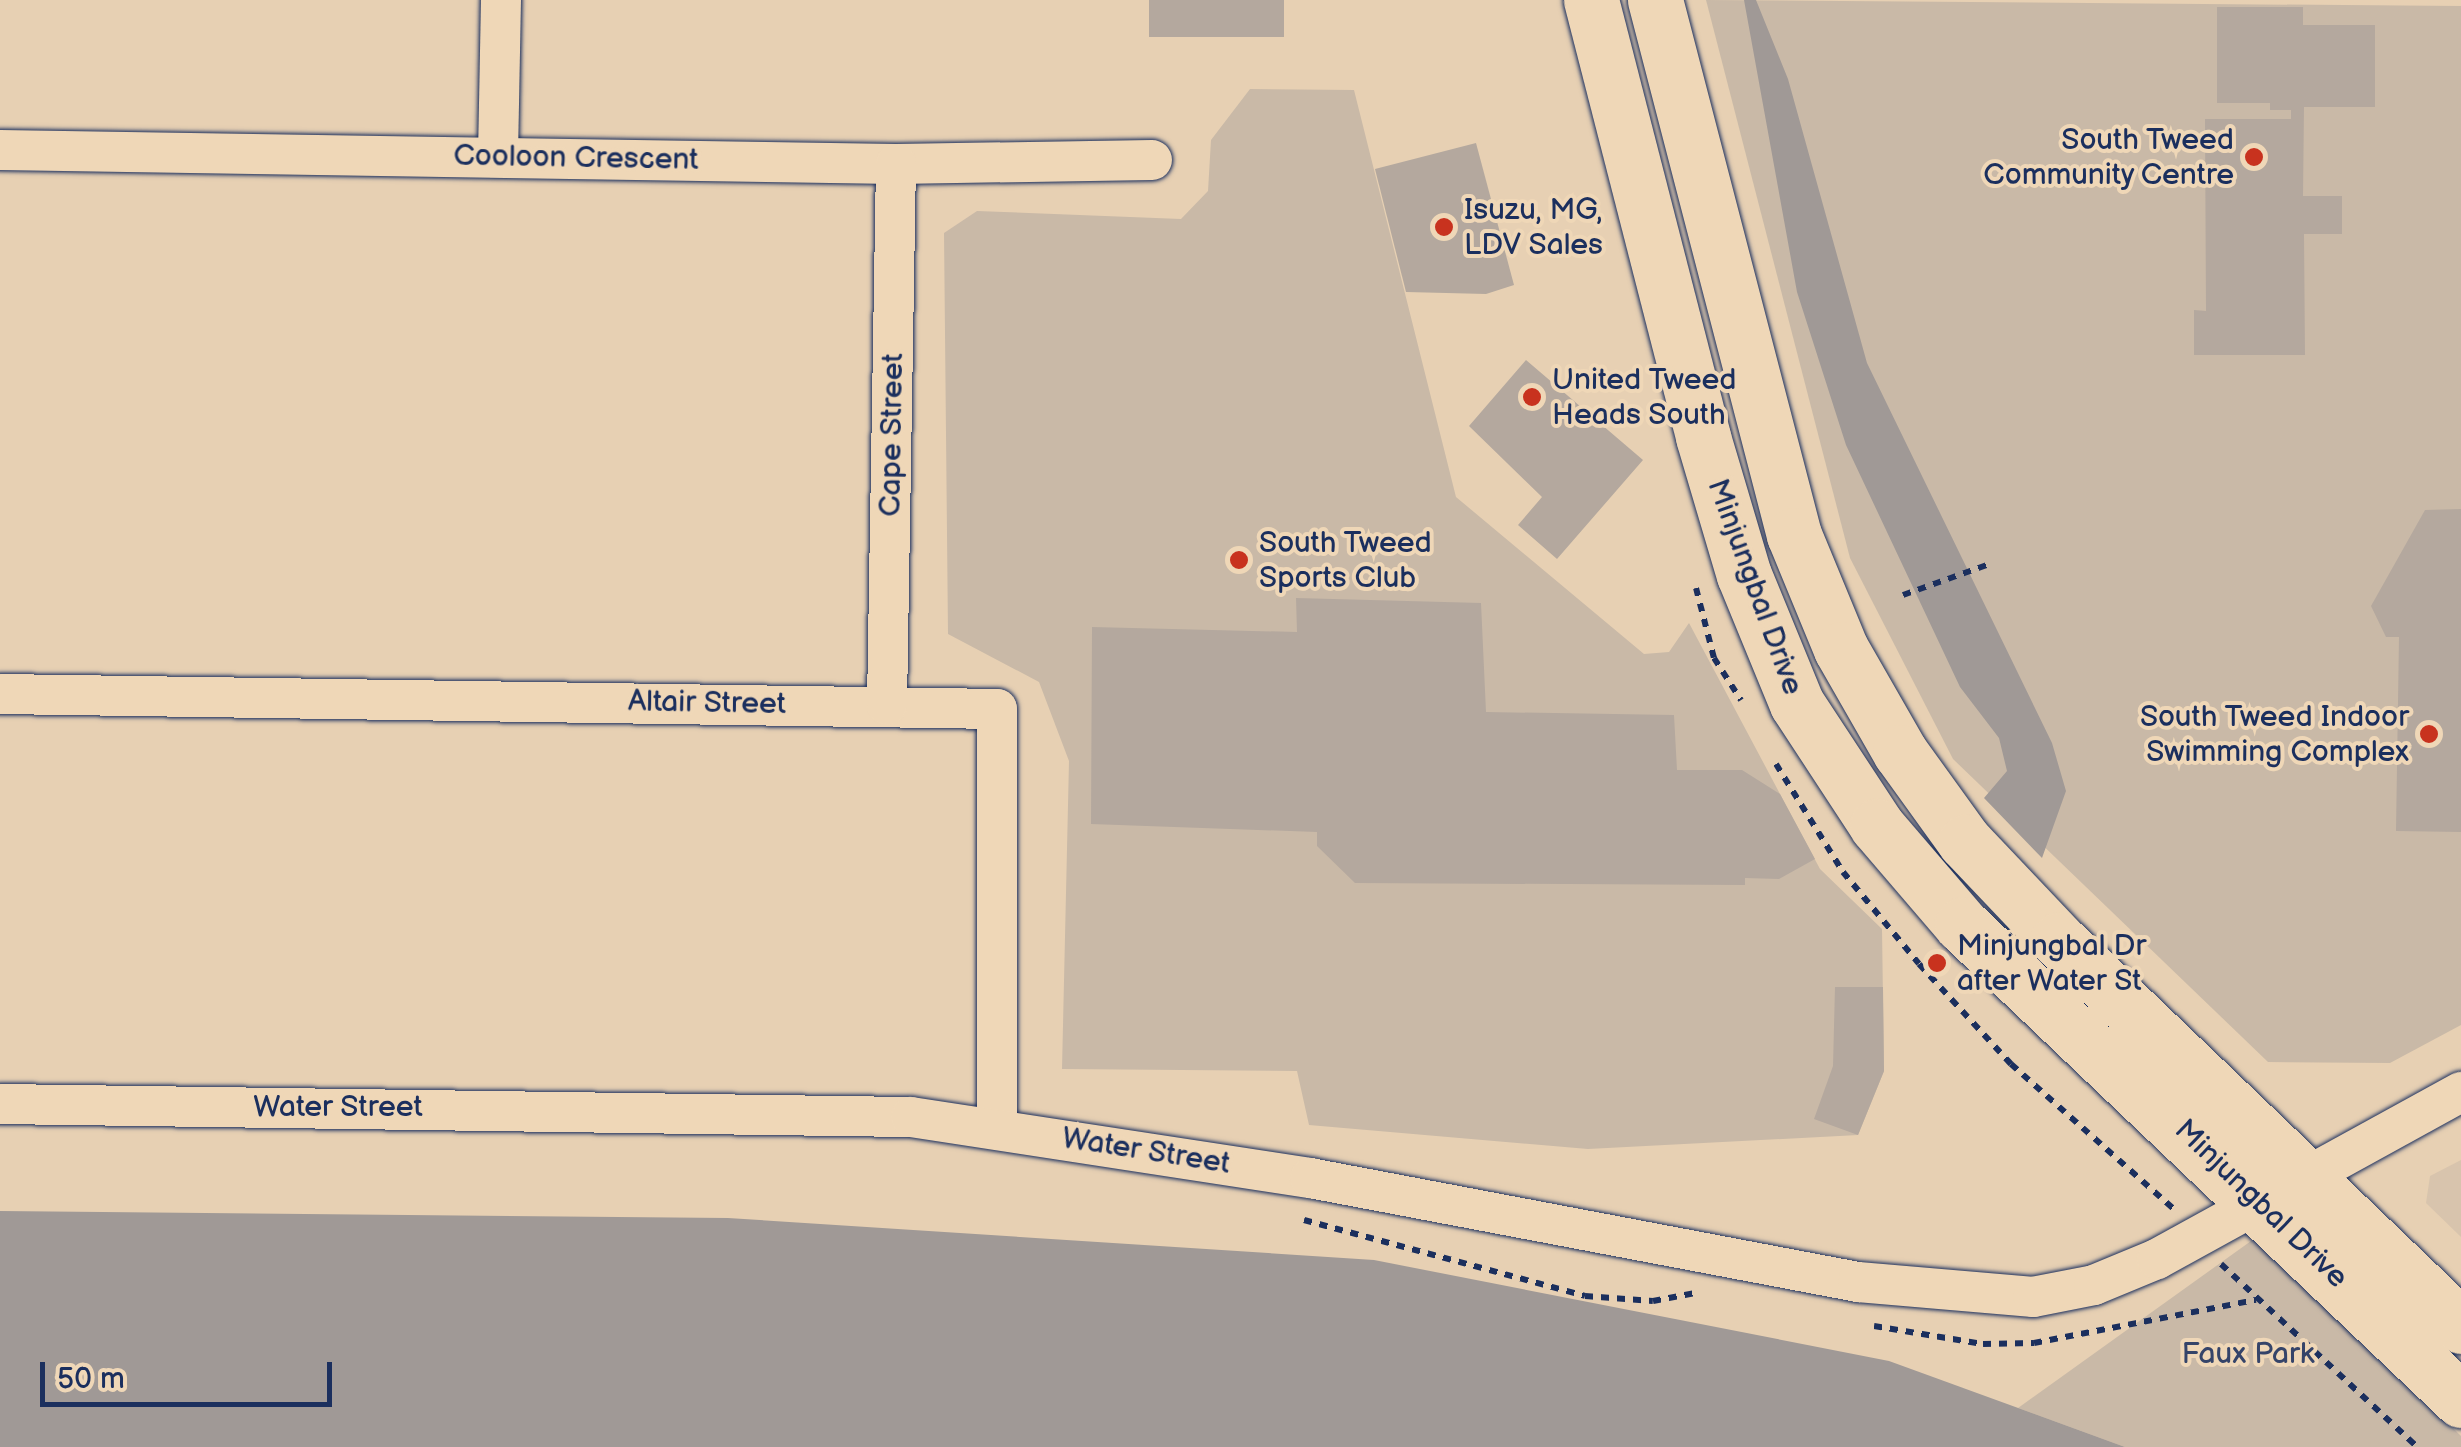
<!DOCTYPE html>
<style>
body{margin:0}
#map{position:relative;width:2461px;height:1447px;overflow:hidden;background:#e7d0b3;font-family:"Balsamiq Sans",sans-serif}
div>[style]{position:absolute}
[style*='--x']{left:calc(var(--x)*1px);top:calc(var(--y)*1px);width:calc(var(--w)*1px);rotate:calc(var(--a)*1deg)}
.built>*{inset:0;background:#d8c4ad}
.green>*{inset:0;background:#c9b9a7}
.water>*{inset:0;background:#a09996}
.building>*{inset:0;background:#b4a89e;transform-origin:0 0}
.path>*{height:6px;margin-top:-3px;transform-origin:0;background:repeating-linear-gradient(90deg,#1b2f5e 0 8px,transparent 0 16px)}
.roads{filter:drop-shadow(0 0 2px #1b2f5e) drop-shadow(0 0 2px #1b2f5e)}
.street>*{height:40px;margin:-20px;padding:0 20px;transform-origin:20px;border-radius:20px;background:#efd7b7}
.secondary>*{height:55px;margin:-27.5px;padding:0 27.5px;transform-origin:27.5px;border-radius:27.5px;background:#efd7b7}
.dots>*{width:28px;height:28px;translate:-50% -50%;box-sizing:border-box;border:5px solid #efd7b7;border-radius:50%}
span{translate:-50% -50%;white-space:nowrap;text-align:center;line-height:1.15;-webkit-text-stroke:8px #efd7b7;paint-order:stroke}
.poi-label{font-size:30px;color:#1b2f5e}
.right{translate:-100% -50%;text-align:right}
.left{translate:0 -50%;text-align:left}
.street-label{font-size:30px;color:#1b2f5e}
.park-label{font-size:30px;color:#354469}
.scale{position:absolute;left:40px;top:1362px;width:292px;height:45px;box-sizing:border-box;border:5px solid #1b2f5e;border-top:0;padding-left:12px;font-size:30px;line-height:35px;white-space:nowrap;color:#1b2f5e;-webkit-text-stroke:8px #efd7b7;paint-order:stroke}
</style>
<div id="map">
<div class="built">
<div style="clip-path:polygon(2461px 1160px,2461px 1237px,2426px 1203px,2430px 1176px)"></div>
</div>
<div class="green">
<div style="clip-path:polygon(1706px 0,2461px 6px,2461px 1025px,2390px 1063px,2268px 1062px,1953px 759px,1850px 558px)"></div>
<div style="clip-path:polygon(1250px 89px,1354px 90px,1456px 497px,1644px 654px,1669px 652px,1689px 623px,1820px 869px,1882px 929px,1884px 1071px,1858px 1135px,1588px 1149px,1309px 1125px,1297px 1071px,1062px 1069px,1069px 761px,1039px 682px,948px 634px,944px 233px,977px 211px,1181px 219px,1208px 191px,1211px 140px)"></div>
<div style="clip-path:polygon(2258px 1236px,2461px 1436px,2461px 1447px,2125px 1447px,2018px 1408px)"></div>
</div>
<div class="water">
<div style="clip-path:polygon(1744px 0,1756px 0,1788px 79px,1867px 363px,2052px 743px,2066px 791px,2042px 858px,1984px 798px,2007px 771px,1999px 738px,1960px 687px,1846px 445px,1797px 292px)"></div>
<div style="clip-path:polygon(0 1211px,728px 1218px,1374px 1260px,1889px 1361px,2125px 1447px,0 1447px)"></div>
</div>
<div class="building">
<div style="left:1149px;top:0;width:135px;height:37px"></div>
<div style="clip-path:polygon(2217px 7px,2303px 7px,2303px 25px,2375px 25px,2375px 107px,2304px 107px,2303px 196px,2342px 196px,2342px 234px,2304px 234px,2305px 355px,2194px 355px,2194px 310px,2206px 311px,2205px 119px,2291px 119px,2291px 110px,2270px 110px,2270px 103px,2217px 103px)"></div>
<div style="clip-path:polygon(1476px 143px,1514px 285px,1486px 294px,1406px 292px,1375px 169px)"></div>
<div style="clip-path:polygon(1526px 360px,1643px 460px,1557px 559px,1518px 525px,1542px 497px,1469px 426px)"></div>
<div style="clip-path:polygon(2461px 509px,2461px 832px,2396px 831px,2399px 637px,2386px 637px,2371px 606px,2425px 510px)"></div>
<div style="clip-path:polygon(1296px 598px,1481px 603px,1486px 712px,1674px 715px,1677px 770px,1742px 770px,1780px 794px,1815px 859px,1779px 879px,1745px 878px,1745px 885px,1355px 883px,1317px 846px,1317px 832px,1091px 824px,1092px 627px,1297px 632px)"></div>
<div style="clip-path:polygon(1835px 987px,1883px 987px,1884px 1071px,1858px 1135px,1814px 1119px,1833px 1066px)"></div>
</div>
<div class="path">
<div style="--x:1696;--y:588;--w:72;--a:75.6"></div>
<div style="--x:1714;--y:658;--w:50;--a:57.3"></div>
<div style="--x:1903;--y:595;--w:89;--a:-19.7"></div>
<div style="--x:1776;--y:764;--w:127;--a:58.2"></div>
<div style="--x:1843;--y:872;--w:119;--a:50.4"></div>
<div style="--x:1919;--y:964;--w:136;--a:47.4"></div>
<div style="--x:2011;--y:1064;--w:218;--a:41.7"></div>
<div style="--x:1304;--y:1220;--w:291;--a:15.1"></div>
<div style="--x:1585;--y:1296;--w:68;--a:4.2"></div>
<div style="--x:1653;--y:1301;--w:43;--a:-10.8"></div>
<div style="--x:2221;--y:1264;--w:268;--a:43"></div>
<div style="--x:1874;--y:1326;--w:110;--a:9.4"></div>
<div style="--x:1983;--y:1344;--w:51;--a:-1.1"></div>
<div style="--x:2034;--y:1343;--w:226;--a:-11"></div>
</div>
<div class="roads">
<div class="street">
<div style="--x:0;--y:150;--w:896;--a:0.9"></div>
<div style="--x:896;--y:164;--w:256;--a:-0.9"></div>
<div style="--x:498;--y:156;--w:156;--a:-88.9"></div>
<div style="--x:0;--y:694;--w:997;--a:0.86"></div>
<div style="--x:997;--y:709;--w:416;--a:90"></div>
<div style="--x:887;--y:705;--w:541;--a:-89.05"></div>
<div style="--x:0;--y:1104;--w:911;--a:0.82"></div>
<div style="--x:911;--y:1117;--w:404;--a:8.7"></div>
<div style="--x:1310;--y:1178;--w:558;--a:10.75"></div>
<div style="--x:1858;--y:1282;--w:176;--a:4.9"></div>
<div style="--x:2033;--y:1297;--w:62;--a:-11.1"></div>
<div style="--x:2094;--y:1285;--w:68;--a:-22.4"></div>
<div style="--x:2157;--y:1259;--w:347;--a:-28.8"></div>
</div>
<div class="secondary">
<div style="--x:1591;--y:0;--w:451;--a:75.6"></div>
<div style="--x:1703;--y:437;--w:144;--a:73.5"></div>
<div style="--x:1744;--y:575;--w:139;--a:67.7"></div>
<div style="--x:1797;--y:704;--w:146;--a:56.7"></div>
<div style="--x:1877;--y:826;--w:130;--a:49.4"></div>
<div style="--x:1962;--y:925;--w:689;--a:43.59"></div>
<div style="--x:1655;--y:0;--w:553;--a:75.44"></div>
<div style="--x:1794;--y:535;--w:123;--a:67.6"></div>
<div style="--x:1841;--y:649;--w:119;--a:60.2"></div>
<div style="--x:1900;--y:752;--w:111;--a:54.2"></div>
<div style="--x:1965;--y:842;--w:135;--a:46.5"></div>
<div style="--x:2058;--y:940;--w:558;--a:43.77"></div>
</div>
</div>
<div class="dots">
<div style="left:2254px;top:157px;background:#c8321e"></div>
<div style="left:1444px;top:227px;background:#c8321e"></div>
<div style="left:1532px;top:397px;background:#c8321e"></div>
<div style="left:1239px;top:560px;background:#c8321e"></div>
<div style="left:2429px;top:734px;background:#c8321e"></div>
<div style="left:1937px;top:963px;background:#c8321e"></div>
</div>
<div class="poi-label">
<span class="right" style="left:2234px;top:157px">South Tweed<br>Community Centre</span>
<span class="left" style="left:1464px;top:227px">Isuzu, MG,<br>LDV Sales</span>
<span class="left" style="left:1552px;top:397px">United Tweed<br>Heads South</span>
<span class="left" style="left:1259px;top:560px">South Tweed<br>Sports Club</span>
<span class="right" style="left:2409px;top:734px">South Tweed Indoor<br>Swimming Complex</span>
<span class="left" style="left:1957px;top:963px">Minjungbal Dr<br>after Water St</span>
</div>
<div class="street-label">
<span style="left:576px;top:158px;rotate:1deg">Cooloon Crescent</span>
<span style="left:892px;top:435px;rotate:-89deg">Cape Street</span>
<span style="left:1755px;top:587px;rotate:70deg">Minjungbal Drive</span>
<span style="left:707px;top:703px;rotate:1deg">Altair Street</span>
<span style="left:338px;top:1107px">Water Street</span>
<span style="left:1146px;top:1151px;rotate:9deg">Water Street</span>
<span style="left:2261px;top:1204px;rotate:44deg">Minjungbal Drive</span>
</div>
<div class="park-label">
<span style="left:2248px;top:1354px">Faux Park</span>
</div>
<div class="scale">50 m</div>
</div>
